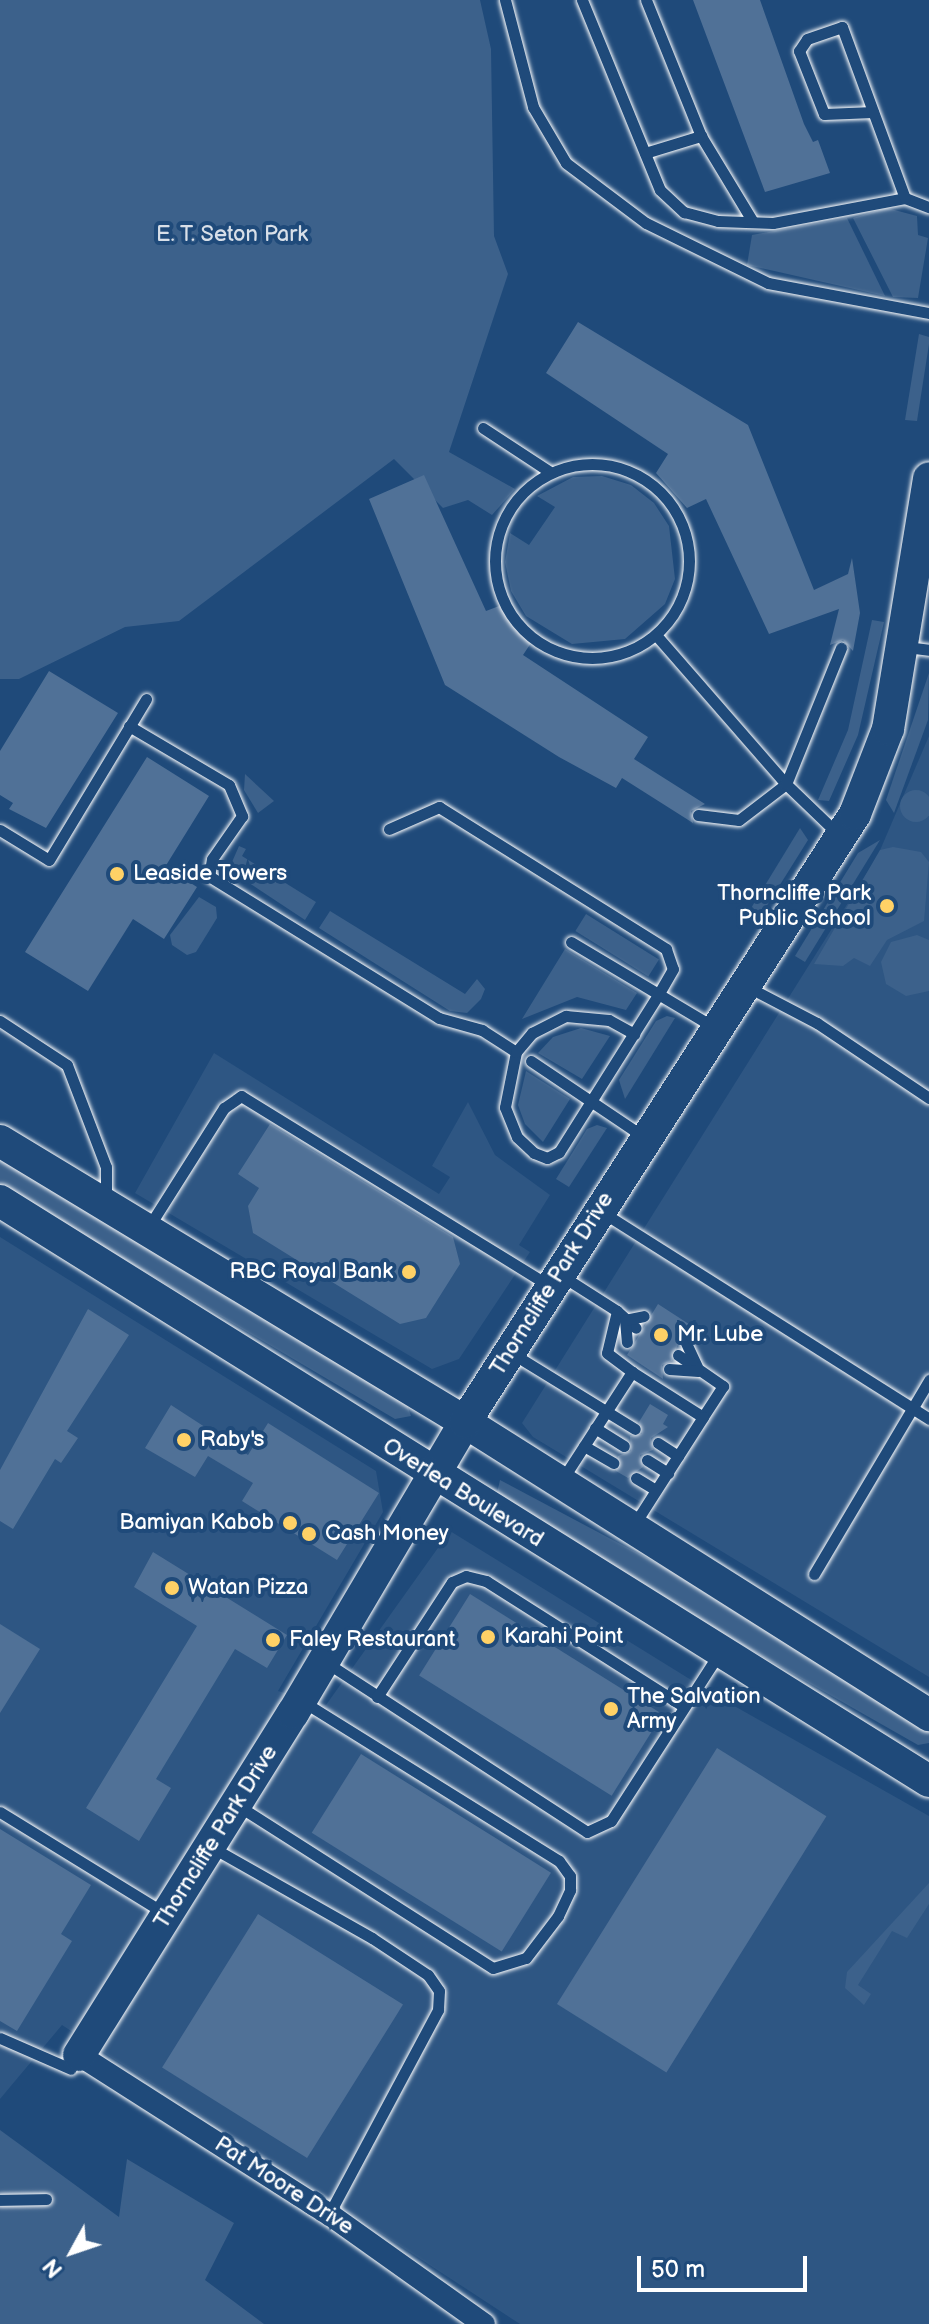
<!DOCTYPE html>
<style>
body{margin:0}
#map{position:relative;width:929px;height:2324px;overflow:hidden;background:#1f4a7a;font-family:"Balsamiq Sans",sans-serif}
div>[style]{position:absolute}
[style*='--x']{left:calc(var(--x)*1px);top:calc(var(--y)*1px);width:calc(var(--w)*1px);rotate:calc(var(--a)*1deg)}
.built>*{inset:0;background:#2e5683}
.green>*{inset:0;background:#3c618b;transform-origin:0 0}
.round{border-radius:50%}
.building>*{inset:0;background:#507197;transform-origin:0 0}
.roads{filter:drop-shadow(0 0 2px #fff) drop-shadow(0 0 2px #fff)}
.lane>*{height:11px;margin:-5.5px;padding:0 5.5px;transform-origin:5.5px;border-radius:5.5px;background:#1f4a7a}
.lane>.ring{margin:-5.5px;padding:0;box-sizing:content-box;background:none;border:11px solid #1f4a7a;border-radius:50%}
.street>*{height:22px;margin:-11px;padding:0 11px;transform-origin:11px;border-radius:11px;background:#1f4a7a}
.secondary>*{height:32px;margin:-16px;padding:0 16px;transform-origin:16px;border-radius:16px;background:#1f4a7a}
.dots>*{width:22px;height:22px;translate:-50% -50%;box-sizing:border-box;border:4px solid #1f4a7a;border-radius:50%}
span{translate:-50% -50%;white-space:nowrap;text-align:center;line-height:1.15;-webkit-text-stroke:8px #1f4a7a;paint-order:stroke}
.park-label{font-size:22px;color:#d8dfe8}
.poi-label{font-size:22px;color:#fff}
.left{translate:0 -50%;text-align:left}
.right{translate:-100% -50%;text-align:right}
.street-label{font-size:22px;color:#fff}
.north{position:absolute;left:32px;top:2212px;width:80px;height:80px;-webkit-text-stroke:6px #1f4a7a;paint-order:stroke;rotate:230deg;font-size:22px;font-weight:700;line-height:32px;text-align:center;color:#fff}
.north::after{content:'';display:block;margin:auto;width:28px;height:36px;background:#fff;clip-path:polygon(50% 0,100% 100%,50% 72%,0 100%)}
.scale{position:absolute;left:637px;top:2256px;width:170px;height:36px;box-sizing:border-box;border:4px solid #fff;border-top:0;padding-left:10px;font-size:24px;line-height:28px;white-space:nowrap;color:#fff;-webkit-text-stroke:6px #1f4a7a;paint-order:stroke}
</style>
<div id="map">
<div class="built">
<div style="clip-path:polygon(929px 736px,929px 1677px,533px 1437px,522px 1423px,878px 855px)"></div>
<div style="clip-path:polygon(214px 1053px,439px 1194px,450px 1177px,432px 1166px,468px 1102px,495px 1155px,550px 1195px,519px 1245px,530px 1252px,459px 1359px,432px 1369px,135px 1193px)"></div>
<div style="clip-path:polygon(0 1237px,376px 1471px,383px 1512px,278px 1691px,326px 1705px,450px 1531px,722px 1699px,929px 1816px,929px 2324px,520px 2324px,62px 2025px,0 2099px)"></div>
</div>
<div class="green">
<div style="clip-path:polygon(0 0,480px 0,491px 49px,494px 236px,508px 274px,449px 452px,515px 489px,492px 515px,468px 500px,443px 508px,394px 459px,179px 621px,125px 627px,19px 679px,0 679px)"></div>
<div style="clip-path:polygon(887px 208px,917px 216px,918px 235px,928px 238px,918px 298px,893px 297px,853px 218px)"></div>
<div style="clip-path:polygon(847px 218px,885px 296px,747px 265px,752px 235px)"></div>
<div style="clip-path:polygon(919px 334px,929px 337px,929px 344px,917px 421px,905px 420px)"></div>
<div style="clip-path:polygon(602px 476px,631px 485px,654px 503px,669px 526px,675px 579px,665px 604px,625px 639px,572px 644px,526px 616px,511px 591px,505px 562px,510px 533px,529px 545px,555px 507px,537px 496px,573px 477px)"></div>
<div style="clip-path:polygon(872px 620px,884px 622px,858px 735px,829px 801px,818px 800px,848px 730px)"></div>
<div style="clip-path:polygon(929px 673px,928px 720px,894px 813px,886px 800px)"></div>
<div style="clip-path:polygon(245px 774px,274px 801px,258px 813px,244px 790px)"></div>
<div class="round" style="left:900px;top:790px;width:32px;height:32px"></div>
<div style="clip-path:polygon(800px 828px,808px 840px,756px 923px,745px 918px)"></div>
<div style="clip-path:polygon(880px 840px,805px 962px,795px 956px,858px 853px)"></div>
<div style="clip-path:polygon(239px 846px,246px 849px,242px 856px,316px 902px,305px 920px,237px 875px,232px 862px)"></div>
<div style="clip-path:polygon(893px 847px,921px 852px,929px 862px,924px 921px,887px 940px,870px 966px,854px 958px,843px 966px,814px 964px,880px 850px)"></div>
<div style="clip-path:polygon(199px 897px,216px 907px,217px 918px,196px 952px,187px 955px,172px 945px,170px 935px)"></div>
<div style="clip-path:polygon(330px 911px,465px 994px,477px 979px,485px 989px,481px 999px,467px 1013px,450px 1011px,319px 928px)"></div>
<div style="left:586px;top:914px;width:86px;height:20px;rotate:32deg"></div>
<div style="clip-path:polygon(917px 935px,929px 940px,929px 991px,906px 996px,886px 984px,881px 962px,891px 942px)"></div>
<div style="clip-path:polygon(565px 949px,637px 993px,626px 1010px,577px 997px,522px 1019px)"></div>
<div style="clip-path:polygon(667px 1016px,675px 1018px,625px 1099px,619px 1080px,656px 1021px)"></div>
<div style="clip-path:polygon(581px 1028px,610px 1036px,582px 1079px,538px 1053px,553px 1037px)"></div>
<div style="clip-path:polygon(526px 1071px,570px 1099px,543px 1142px,525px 1124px,518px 1105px)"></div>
<div style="clip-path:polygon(597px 1125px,607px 1128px,569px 1187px,556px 1179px,587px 1129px)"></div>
<div style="clip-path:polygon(0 1148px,406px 1402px,411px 1416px,395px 1419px,0 1186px)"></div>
<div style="clip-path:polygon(500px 1480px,705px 1589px,929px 1729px,929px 1743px,918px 1745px,695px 1618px,497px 1493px)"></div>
<div style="clip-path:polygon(929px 1883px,929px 1904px,907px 1938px,892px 1931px,858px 1985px,871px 1994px,864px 2005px,845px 1988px,847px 1972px)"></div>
<div style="clip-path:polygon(0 2130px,119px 2217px,127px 2159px,234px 2223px,205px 2280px,264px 2324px,0 2324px)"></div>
</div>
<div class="building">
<div style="clip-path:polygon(693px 0,760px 0,804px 124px,813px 142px,818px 140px,830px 173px,765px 192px)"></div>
<div style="clip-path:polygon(578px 322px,748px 425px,814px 590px,848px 574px,852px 558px,860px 613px,853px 651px,843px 640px,830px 645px,839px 609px,769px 634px,706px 499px,687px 508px,656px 473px,668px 454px,546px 373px)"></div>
<div style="clip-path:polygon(424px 475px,486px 611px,507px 603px,535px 637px,523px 655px,648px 737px,634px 759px,705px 804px,691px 811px,693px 823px,622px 778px,616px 788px,559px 757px,445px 685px,369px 499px)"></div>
<div style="clip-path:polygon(49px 671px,118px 713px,46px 828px,9px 809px,13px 803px,0 795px,0 751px)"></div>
<div style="clip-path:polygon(147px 757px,209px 796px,165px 867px,197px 887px,164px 939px,133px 919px,88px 991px,25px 952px)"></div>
<div style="clip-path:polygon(270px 1124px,453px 1237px,460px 1264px,426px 1318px,400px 1324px,253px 1233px,248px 1206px,259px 1188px,238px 1174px)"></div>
<div style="clip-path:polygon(658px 1304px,695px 1328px,680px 1338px,672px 1361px,662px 1365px,663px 1379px,627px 1355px)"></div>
<div style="clip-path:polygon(88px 1309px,129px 1335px,67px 1431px,78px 1438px,61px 1463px,55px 1459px,13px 1529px,0 1521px,0 1470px)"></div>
<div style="clip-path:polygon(650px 1404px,668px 1415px,663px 1424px,668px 1427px,651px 1438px,653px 1450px,640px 1455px,643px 1467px,628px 1478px,616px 1471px,618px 1456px,631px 1451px,630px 1436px,642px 1434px,639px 1422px)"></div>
<div style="clip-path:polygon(171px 1405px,248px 1455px,268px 1423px,379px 1493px,337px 1560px,242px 1501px,253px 1483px,208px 1456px,195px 1477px,145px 1448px)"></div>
<div style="clip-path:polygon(153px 1552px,287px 1635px,267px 1668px,235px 1649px,156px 1779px,171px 1788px,139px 1841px,86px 1808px,197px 1626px,134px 1587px)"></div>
<div style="left:470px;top:1594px;width:227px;height:96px;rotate:32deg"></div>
<div style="clip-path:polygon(0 1624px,40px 1649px,0 1713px)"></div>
<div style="left:717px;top:1748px;width:129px;height:302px;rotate:32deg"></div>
<div style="left:361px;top:1754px;width:224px;height:93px;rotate:32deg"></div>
<div style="clip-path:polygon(0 1829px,91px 1885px,61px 1934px,72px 1941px,17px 2031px,0 2021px)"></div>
<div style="left:258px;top:1914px;width:171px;height:181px;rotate:32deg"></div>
</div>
<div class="roads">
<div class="lane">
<div style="--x:505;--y:0;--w:111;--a:75.3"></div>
<div style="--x:533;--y:107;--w:65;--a:59.5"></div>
<div style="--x:566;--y:163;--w:100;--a:36.9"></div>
<div style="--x:646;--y:223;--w:136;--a:26.2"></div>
<div style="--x:768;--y:283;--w:164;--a:10.6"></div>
<div style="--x:582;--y:0;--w:205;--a:67.7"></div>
<div style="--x:660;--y:190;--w:33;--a:43"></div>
<div style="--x:684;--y:212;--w:35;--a:15"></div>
<div style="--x:718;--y:221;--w:55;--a:2.1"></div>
<div style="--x:773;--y:223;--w:134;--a:-10.7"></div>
<div style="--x:905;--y:198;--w:26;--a:21"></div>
<div style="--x:646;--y:0;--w:147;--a:68"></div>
<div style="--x:701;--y:136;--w:100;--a:58.8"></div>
<div style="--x:873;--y:112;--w:49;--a:177.7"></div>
<div style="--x:824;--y:114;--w:68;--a:-111.6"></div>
<div style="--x:799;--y:51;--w:14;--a:-56"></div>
<div style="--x:807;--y:39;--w:37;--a:-19"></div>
<div style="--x:842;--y:27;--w:182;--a:69.8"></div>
<div style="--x:645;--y:153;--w:59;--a:-16.9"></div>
<div style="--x:483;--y:428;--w:80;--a:33.3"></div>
<div class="ring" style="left:495px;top:464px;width:183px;height:183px"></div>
<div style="--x:656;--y:635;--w:198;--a:48.9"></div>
<div style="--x:786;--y:784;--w:74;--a:43.9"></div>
<div style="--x:906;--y:647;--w:23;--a:7"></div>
<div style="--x:129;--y:726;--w:116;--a:30.5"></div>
<div style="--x:229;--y:785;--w:34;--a:67"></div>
<div style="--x:242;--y:816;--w:52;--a:124.9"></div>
<div style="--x:212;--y:859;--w:17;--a:100"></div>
<div style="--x:209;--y:876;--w:270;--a:31.7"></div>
<div style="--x:439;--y:1018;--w:45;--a:15.6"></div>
<div style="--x:482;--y:1030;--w:40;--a:32.9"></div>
<div style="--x:698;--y:815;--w:41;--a:7"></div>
<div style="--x:739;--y:820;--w:59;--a:-37.5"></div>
<div style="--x:786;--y:784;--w:147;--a:-68"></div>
<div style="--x:389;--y:829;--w:55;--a:-23.7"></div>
<div style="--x:439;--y:807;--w:268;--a:32"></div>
<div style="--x:666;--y:949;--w:21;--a:71"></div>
<div style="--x:673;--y:969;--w:30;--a:120"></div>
<div style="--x:658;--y:995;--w:186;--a:122.2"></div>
<div style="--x:559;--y:1152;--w:13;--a:153"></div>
<div style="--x:547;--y:1158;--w:14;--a:-159"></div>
<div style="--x:534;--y:1153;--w:23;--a:-137"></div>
<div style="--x:517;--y:1137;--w:32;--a:-112"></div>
<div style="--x:505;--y:1107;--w:56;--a:-78.7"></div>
<div style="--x:516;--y:1052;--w:25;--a:-50"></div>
<div style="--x:532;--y:1033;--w:38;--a:-27"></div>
<div style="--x:566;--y:1016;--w:43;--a:5.3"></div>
<div style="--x:609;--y:1020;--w:29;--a:29"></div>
<div style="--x:0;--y:830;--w:57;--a:31.5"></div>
<div style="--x:49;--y:860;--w:188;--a:-58.9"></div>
<div style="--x:571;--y:942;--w:168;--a:30.8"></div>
<div style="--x:748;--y:987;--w:78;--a:27.6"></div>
<div style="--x:817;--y:1023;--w:135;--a:33.8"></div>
<div style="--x:0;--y:1021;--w:80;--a:33.3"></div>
<div style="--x:67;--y:1065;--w:109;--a:69.1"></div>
<div style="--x:106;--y:1167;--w:34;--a:90"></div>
<div style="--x:531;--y:1061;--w:136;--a:33.9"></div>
<div style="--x:602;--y:1212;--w:387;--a:32.3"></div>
<div style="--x:148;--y:1228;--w:142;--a:-57.7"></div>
<div style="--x:224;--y:1108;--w:21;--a:-35"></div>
<div style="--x:241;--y:1096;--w:363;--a:31.6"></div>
<div style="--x:562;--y:1276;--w:65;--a:32.5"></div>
<div style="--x:617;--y:1311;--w:43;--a:103.4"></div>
<div style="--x:607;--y:1353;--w:31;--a:37"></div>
<div style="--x:617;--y:1311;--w:25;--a:42"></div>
<div style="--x:625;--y:1320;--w:22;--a:85"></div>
<div style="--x:625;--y:1320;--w:19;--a:-12"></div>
<div style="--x:686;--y:1343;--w:26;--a:65"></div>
<div style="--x:513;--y:1354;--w:143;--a:31.6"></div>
<div style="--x:678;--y:1355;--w:55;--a:34.6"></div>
<div style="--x:723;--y:1386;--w:37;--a:123"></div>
<div style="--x:669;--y:1369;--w:29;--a:4"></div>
<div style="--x:595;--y:1428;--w:34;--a:32"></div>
<div style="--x:658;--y:1443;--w:24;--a:33"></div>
<div style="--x:584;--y:1446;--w:34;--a:30"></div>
<div style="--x:647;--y:1460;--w:25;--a:32"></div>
<div style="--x:636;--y:1478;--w:23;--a:31"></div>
<div style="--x:562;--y:1480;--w:129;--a:-57.1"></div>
<div style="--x:632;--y:1372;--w:84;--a:32.4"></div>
<div style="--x:703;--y:1417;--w:128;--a:122.6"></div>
<div style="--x:814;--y:1574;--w:226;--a:-59.3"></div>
<div style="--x:327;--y:1663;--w:310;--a:33"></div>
<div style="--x:587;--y:1832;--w:26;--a:-25"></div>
<div style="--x:611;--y:1821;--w:197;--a:-57.2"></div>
<div style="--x:377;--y:1697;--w:137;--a:-56.9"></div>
<div style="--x:452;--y:1582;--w:15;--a:-23"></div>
<div style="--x:466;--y:1576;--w:21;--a:14"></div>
<div style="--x:486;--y:1581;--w:233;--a:32.4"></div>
<div style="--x:237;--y:1805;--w:303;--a:32.5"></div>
<div style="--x:493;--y:1968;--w:34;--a:-17"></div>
<div style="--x:526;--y:1958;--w:53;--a:-52.7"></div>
<div style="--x:558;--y:1916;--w:29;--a:-65"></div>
<div style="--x:570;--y:1890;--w:14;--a:-90"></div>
<div style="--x:570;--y:1876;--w:19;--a:-126"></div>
<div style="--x:559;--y:1861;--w:303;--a:-148.1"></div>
<div style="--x:0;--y:1812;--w:195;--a:31.6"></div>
<div style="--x:213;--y:1848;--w:183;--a:29.5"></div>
<div style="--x:372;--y:1938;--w:67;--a:33.5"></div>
<div style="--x:428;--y:1975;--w:19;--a:55"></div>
<div style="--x:439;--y:1991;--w:19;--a:93"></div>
<div style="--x:438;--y:2010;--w:231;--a:118.1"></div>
<div style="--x:0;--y:2038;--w:77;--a:23.6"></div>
<div style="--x:0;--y:2200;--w:46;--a:-1.2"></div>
</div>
<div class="street">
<div style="--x:79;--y:2055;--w:296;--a:32.5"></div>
<div style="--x:329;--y:2214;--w:190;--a:35.4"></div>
</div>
<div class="secondary">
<div style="--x:0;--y:1141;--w:543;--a:31.14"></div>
<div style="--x:465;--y:1422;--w:549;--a:32.27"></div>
<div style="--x:0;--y:1201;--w:1095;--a:31.98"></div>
<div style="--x:79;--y:2055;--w:403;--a:-58"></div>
<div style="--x:293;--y:1713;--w:338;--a:-59.4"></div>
<div style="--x:465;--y:1422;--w:722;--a:-57.32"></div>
<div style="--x:855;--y:814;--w:91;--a:-68.8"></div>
<div style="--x:888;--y:729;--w:254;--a:-80.7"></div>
</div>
</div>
<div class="dots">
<div style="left:117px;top:874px;background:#ffd166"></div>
<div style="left:887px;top:906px;background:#ffd166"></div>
<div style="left:409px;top:1272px;background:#ffd166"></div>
<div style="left:661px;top:1335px;background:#ffd166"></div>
<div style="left:184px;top:1440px;background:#ffd166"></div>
<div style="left:290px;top:1523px;background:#ffd166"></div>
<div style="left:309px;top:1534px;background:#ffd166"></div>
<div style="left:172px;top:1588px;background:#ffd166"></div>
<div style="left:488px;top:1637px;background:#ffd166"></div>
<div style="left:273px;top:1640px;background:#ffd166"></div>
<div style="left:611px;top:1709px;background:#ffd166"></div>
</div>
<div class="park-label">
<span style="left:232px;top:235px">E. T. Seton Park</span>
</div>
<div class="poi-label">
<span class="left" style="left:133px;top:874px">Leaside Towers</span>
<span class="right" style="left:871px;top:906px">Thorncliffe Park<br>Public School</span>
<span class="right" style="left:393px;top:1272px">RBC Royal Bank</span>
<span class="left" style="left:677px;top:1335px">Mr. Lube</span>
<span class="left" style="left:200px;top:1440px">Raby's</span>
<span class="right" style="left:274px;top:1523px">Bamiyan Kabob</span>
<span class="left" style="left:325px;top:1534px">Cash Money</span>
<span class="left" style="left:188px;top:1588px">Watan Pizza</span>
<span class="left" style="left:504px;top:1637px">Karahi Point</span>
<span class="left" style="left:289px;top:1640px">Faley Restaurant</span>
<span class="left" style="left:627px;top:1709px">The Salvation<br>Army</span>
</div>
<div class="street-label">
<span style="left:552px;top:1284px;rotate:-58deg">Thorncliffe Park Drive</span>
<span style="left:463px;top:1493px;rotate:32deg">Overlea Boulevard</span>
<span style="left:216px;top:1837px;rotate:-58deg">Thorncliffe Park Drive</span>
<span style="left:284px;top:2186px;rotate:33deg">Pat Moore Drive</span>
</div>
<div class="north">N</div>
<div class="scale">50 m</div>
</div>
